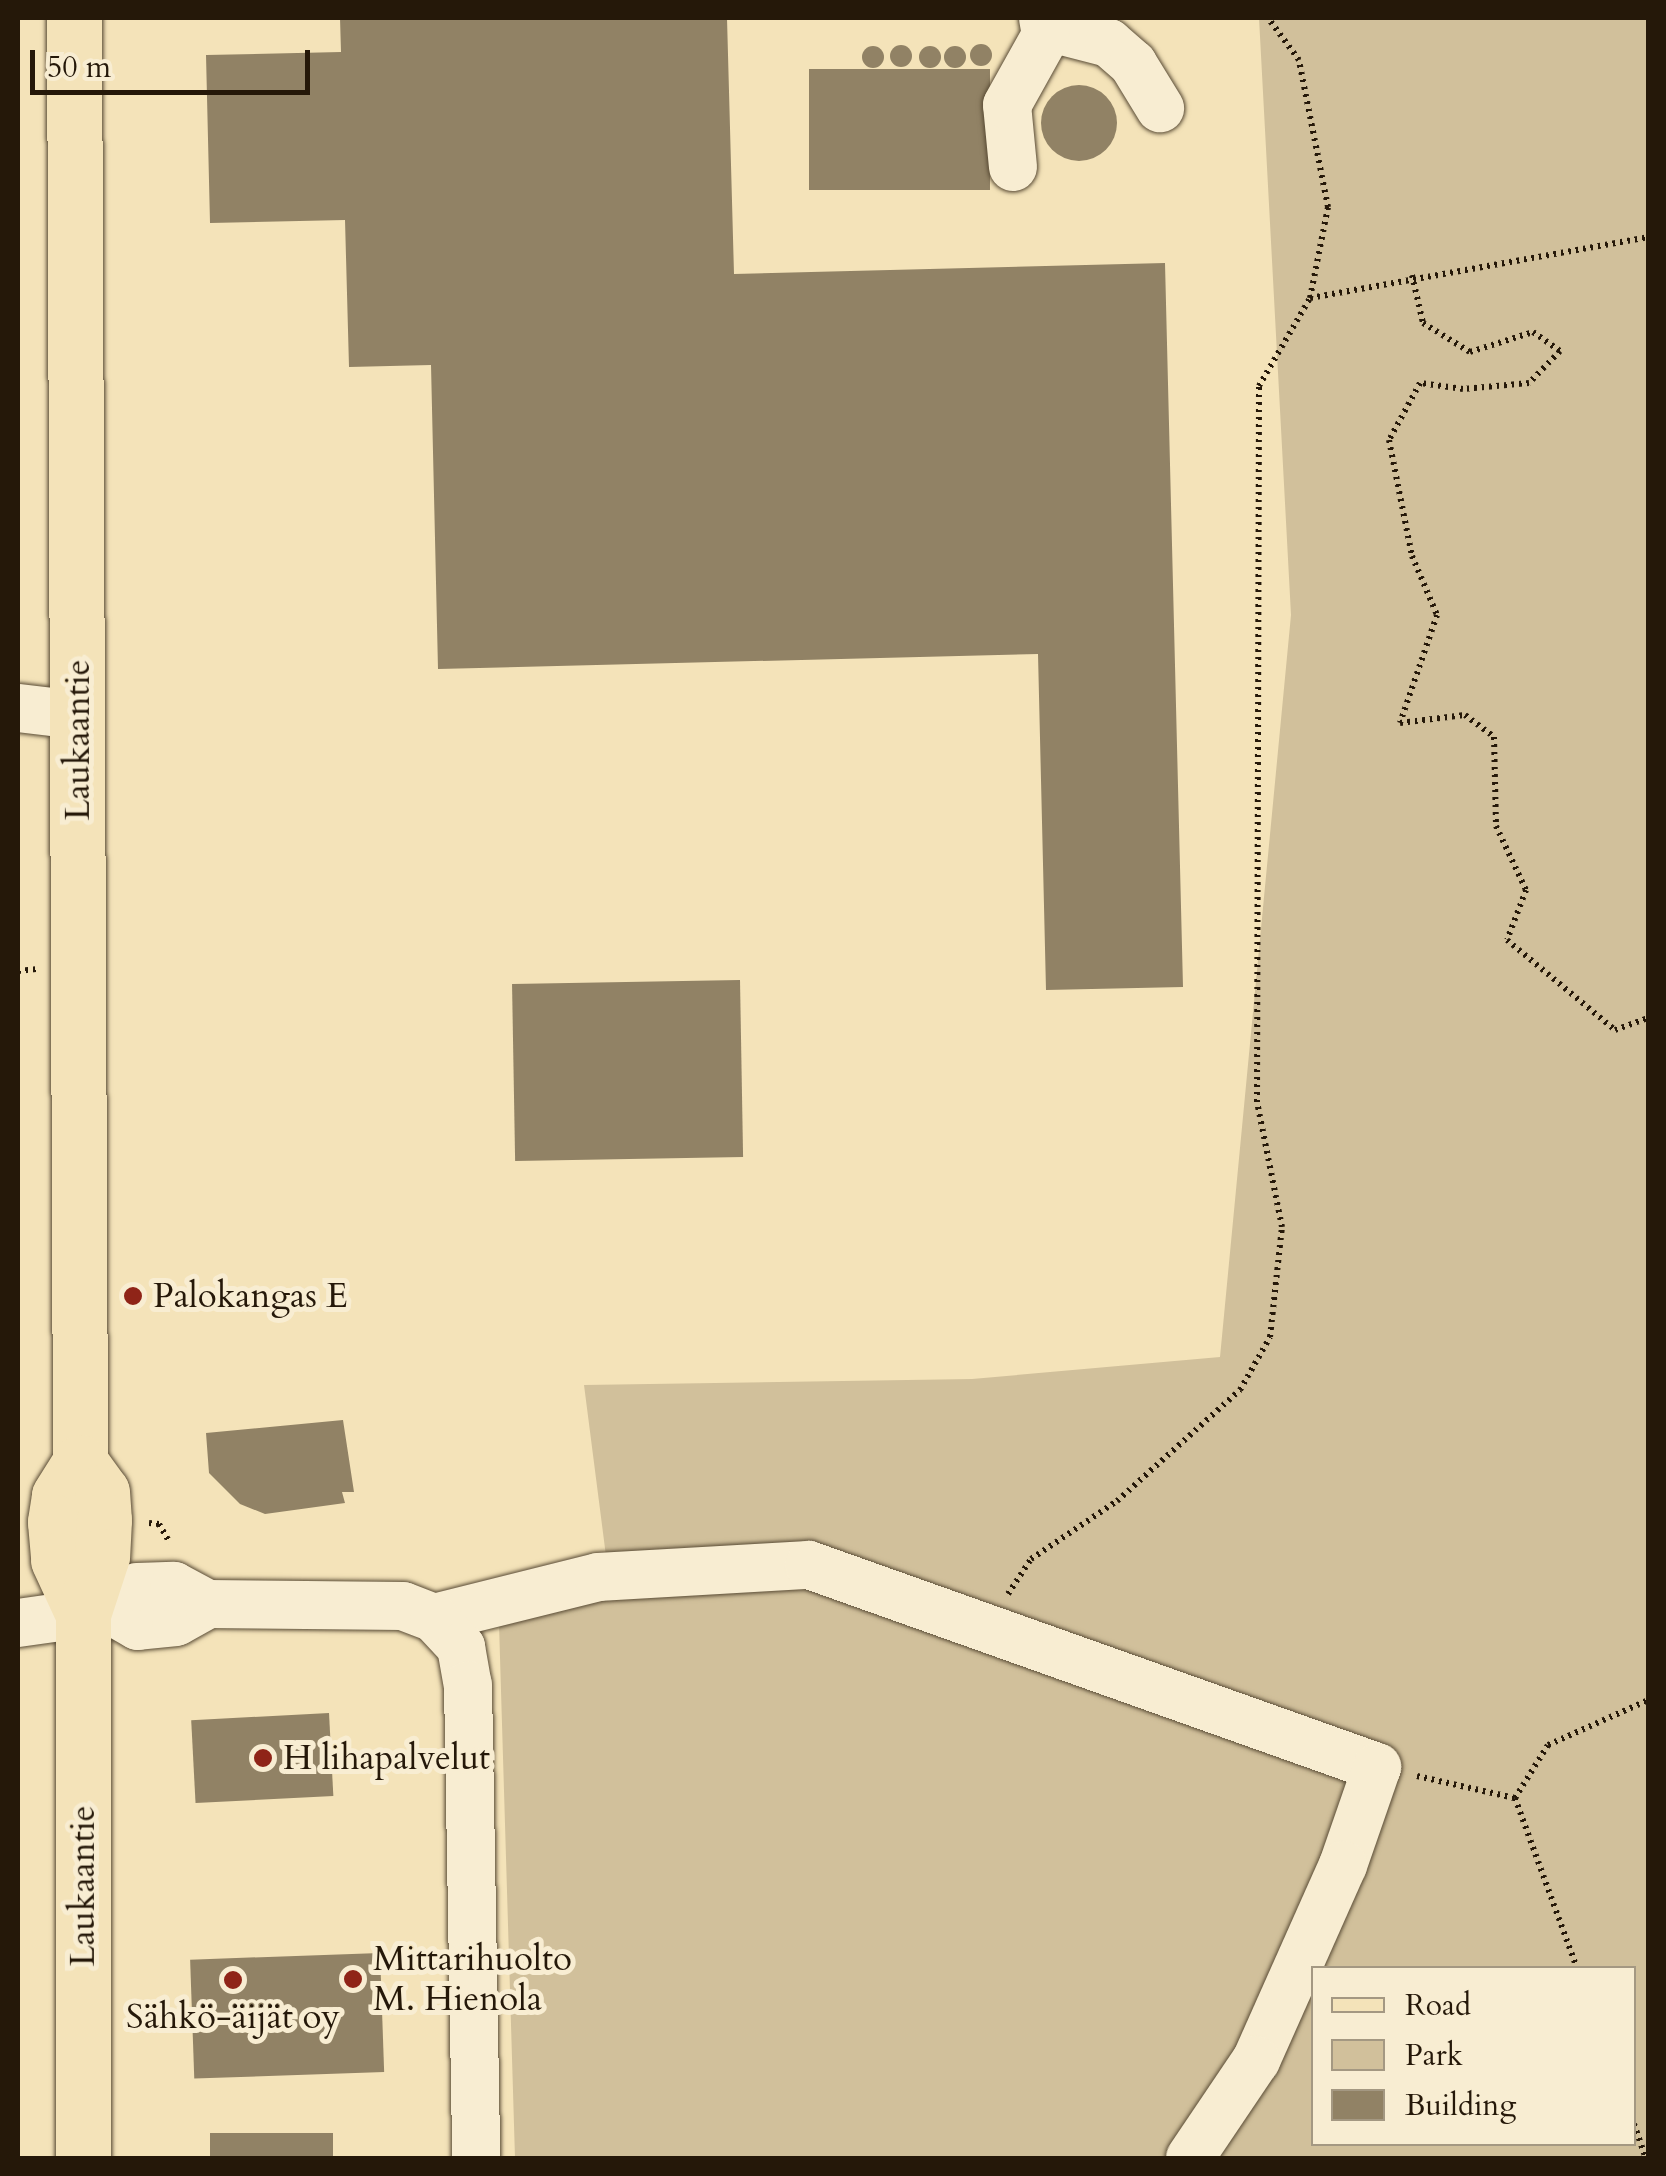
<!DOCTYPE html>
<meta charset="utf-8">
<style>
body{margin:0}
#map{position:relative;width:1666px;height:2176px;overflow:hidden;background:#f4e3b9;font-family:Cardo,serif}
div>[style]{position:absolute}
[style*='--x']{left:calc(var(--x)*1px);top:calc(var(--y)*1px);width:calc(var(--w)*1px);rotate:calc(var(--a)*1deg)}
.green>*{inset:0;background:#d1c09b}
.building>*{inset:0;background:#918265;transform-origin:0 0}
.round{border-radius:50%}
.path>*{height:6px;margin-top:-3px;transform-origin:0;background:repeating-linear-gradient(90deg,#251809 0 2.5px,transparent 0 7.5px)}
.roads{filter:drop-shadow(0 0 2px #594b35) drop-shadow(0 0 2px #594b35)}
.minor>*{height:48px;margin:-24px;padding:0 24px;transform-origin:24px;border-radius:24px;background:#f8edd2}
.major>*{height:55px;margin:-27.5px;padding:0 27.5px;transform-origin:27.5px;border-radius:27.5px;background:#f4e3b9}
.dots>*{width:28px;height:28px;translate:-50% -50%;box-sizing:border-box;border:5px solid #f8edd2;border-radius:50%}
span{translate:-50% -50%;white-space:nowrap;text-align:center;line-height:1.15;-webkit-text-stroke:10px #f8edd2;paint-order:stroke}
.street-label{font-size:35px;color:#251809}
.poi-label{font-size:35px;color:#251809}
.left{translate:0 -50%;text-align:left}
.frame{position:absolute;inset:0;border:20px solid #251809;pointer-events:none}
.legend{position:absolute;left:1311px;top:1966px;width:325px;height:180px;box-sizing:border-box;background:#f8edd2;border:2px solid #a49882;margin:0;padding:12px 18px;list-style:none;font-size:30px;color:#251809}
.legend li{display:flex;align-items:center;gap:20px;height:50px}
.legend b{width:50px;border:2px solid #a49882}
.scale{position:absolute;left:30px;top:50px;width:280px;height:45px;box-sizing:border-box;border:5px solid #251809;border-top:0;padding-left:12px;font-size:30px;line-height:35px;white-space:nowrap;color:#251809;-webkit-text-stroke:8px #f8edd2;paint-order:stroke}
</style>
<div id="map">
<div class="green">
<div style="clip-path:polygon(evenodd,1259px 18px,1648px 18px,1648px 2158px,515px 2158px,499px 1624px,611px 1595px,584px 1385px,972px 1379px,1220px 1357px,1291px 615px,1259px 18px,1314px 1968px,1634px 1968px,1634px 2144px,1314px 2144px,1314px 1968px)"></div>
</div>
<div class="building">
<div style="clip-path:polygon(340px 18px,727px 18px,734px 274px,1165px 263px,1183px 987px,1046px 990px,1038px 654px,438px 669px,431px 365px,349px 367px,345px 220px,210px 223px,206px 55px,341px 52px)"></div>
<div class="round" style="left:970px;top:44px;width:22px;height:22px"></div>
<div class="round" style="left:890px;top:45px;width:22px;height:22px"></div>
<div class="round" style="left:862px;top:46px;width:22px;height:22px"></div>
<div class="round" style="left:919px;top:46px;width:22px;height:22px"></div>
<div class="round" style="left:944px;top:46px;width:22px;height:22px"></div>
<div style="left:990px;top:69px;width:121px;height:181px;rotate:90deg"></div>
<div class="round" style="left:1041px;top:85px;width:76px;height:76px"></div>
<div style="left:740px;top:980px;width:177px;height:228px;rotate:89deg"></div>
<div style="clip-path:polygon(343px 1420px,354px 1492px,342px 1492px,345px 1503px,265px 1514px,240px 1504px,209px 1473px,206px 1433px)"></div>
<div style="left:329px;top:1713px;width:83px;height:138px;rotate:87deg"></div>
<div style="left:380px;top:1953px;width:119px;height:190px;rotate:88deg"></div>
<div style="left:333px;top:2133px;width:25px;height:123px;rotate:90deg"></div>
</div>
<div class="path">
<div style="--x:1412;--y:275;--w:49;--a:77.1"></div>
<div style="--x:1423;--y:323;--w:55;--a:31.7"></div>
<div style="--x:1470;--y:352;--w:66;--a:-17.6"></div>
<div style="--x:1533;--y:332;--w:33;--a:35"></div>
<div style="--x:1560;--y:351;--w:45;--a:134.1"></div>
<div style="--x:1529;--y:383;--w:66;--a:174.8"></div>
<div style="--x:1463;--y:389;--w:43;--a:-172.1"></div>
<div style="--x:1420;--y:383;--w:65;--a:118.5"></div>
<div style="--x:1389;--y:440;--w:118;--a:78.8"></div>
<div style="--x:1412;--y:556;--w:64;--a:67"></div>
<div style="--x:1437;--y:615;--w:114;--a:108.9"></div>
<div style="--x:1400;--y:723;--w:65;--a:-7"></div>
<div style="--x:1465;--y:715;--w:36;--a:37"></div>
<div style="--x:1494;--y:737;--w:89;--a:88.7"></div>
<div style="--x:1496;--y:826;--w:71;--a:64.9"></div>
<div style="--x:1526;--y:890;--w:53;--a:110.8"></div>
<div style="--x:1507;--y:940;--w:141;--a:39.8"></div>
<div style="--x:1615;--y:1030;--w:35;--a:-20"></div>
<div style="--x:1310;--y:298;--w:343;--a:-10.2"></div>
<div style="--x:18;--y:971;--w:18;--a:-6"></div>
<div style="--x:149;--y:1523;--w:10;--a:6"></div>
<div style="--x:159;--y:1524;--w:22;--a:60"></div>
<div style="--x:1008;--y:1594;--w:42;--a:-56.7"></div>
<div style="--x:1031;--y:1559;--w:104;--a:-34"></div>
<div style="--x:1117;--y:1501;--w:166;--a:-42.1"></div>
<div style="--x:1240;--y:1390;--w:61;--a:-60.5"></div>
<div style="--x:1270;--y:1337;--w:111;--a:-83.8"></div>
<div style="--x:1282;--y:1227;--w:127;--a:-101.3"></div>
<div style="--x:1257;--y:1102;--w:716;--a:-89.84"></div>
<div style="--x:1259;--y:386;--w:102;--a:-59.9"></div>
<div style="--x:1310;--y:298;--w:93;--a:-78.8"></div>
<div style="--x:1328;--y:207;--w:150;--a:-101.2"></div>
<div style="--x:1299;--y:60;--w:52;--a:-126.4"></div>
<div style="--x:1417;--y:1776;--w:100;--a:12.7"></div>
<div style="--x:1515;--y:1798;--w:181;--a:70"></div>
<div style="--x:1515;--y:1798;--w:62;--a:-58.1"></div>
<div style="--x:1548;--y:1745;--w:110;--a:-24.2"></div>
<div style="--x:1634;--y:2124;--w:36;--a:71"></div>
</div>
<div class="roads">
<div class="minor">
<div style="--x:1047;--y:27;--w:64;--a:14.5"></div>
<div style="--x:1109;--y:43;--w:32;--a:41"></div>
<div style="--x:1133;--y:64;--w:52;--a:58.5"></div>
<div style="--x:1013;--y:167;--w:62;--a:-95.5"></div>
<div style="--x:1007;--y:105;--w:80;--a:-60.9"></div>
<div style="--x:1046;--y:35;--w:17;--a:-100"></div>
<div style="--x:18;--y:708;--w:60;--a:6.7"></div>
<div style="--x:110;--y:1610;--w:32;--a:30"></div>
<div style="--x:138;--y:1626;--w:38;--a:-6"></div>
<div style="--x:176;--y:1622;--w:37;--a:-29"></div>
<div style="--x:434;--y:1618;--w:169;--a:-14"></div>
<div style="--x:598;--y:1577;--w:211;--a:-3.3"></div>
<div style="--x:809;--y:1565;--w:603;--a:19.58"></div>
<div style="--x:1377;--y:1767;--w:104;--a:109.1"></div>
<div style="--x:1343;--y:1865;--w:214;--a:114"></div>
<div style="--x:1256;--y:2060;--w:118;--a:124"></div>
<div style="--x:18;--y:1623;--w:93;--a:-8"></div>
<div style="--x:110;--y:1610;--w:35;--a:-40"></div>
<div style="--x:137;--y:1587;--w:37;--a:-2"></div>
<div style="--x:174;--y:1586;--w:38;--a:28"></div>
<div style="--x:208;--y:1604;--w:195;--a:0.6"></div>
<div style="--x:403;--y:1606;--w:33;--a:21"></div>
<div style="--x:434;--y:1618;--w:40;--a:47"></div>
<div style="--x:461;--y:1647;--w:39;--a:80"></div>
<div style="--x:468;--y:1685;--w:473;--a:89"></div>
</div>
<div class="major">
<div style="--x:74;--y:18;--w:1444;--a:89.76"></div>
<div style="--x:80;--y:1462;--w:40;--a:122"></div>
<div style="--x:59;--y:1496;--w:26;--a:99"></div>
<div style="--x:55;--y:1522;--w:38;--a:85"></div>
<div style="--x:58;--y:1560;--w:60;--a:65.2"></div>
<div style="--x:80;--y:1462;--w:37;--a:54"></div>
<div style="--x:102;--y:1492;--w:28;--a:86"></div>
<div style="--x:104;--y:1520;--w:36;--a:93"></div>
<div style="--x:102;--y:1556;--w:61;--a:108.1"></div>
<div style="--x:83;--y:1614;--w:544;--a:90"></div>
</div>
</div>
<div class="dots">
<div style="left:133px;top:1296px;background:#8f2418"></div>
<div style="left:263px;top:1758px;background:#8f2418"></div>
<div style="left:353px;top:1979px;background:#8f2418"></div>
<div style="left:233px;top:1980px;background:#8f2418"></div>
</div>
<div class="street-label">
<span style="left:78px;top:740px;rotate:-90deg">Laukaantie</span>
<span style="left:83px;top:1886px;rotate:-90deg">Laukaantie</span>
</div>
<div class="poi-label">
<span class="left" style="left:153px;top:1296px">Palokangas E</span>
<span class="left" style="left:283px;top:1758px">H lihapalvelut</span>
<span class="left" style="left:373px;top:1979px">Mittarihuolto<br>M. Hienola</span>
<span style="left:233px;top:2017px">Sähkö-äijät oy</span>
</div>
<div class="frame"></div>
<ul class="legend">
<li><b style="height:12px;background:#f4e3b9"></b>Road</li>
<li><b style="height:28px;background:#d1c09b"></b>Park</li>
<li><b style="height:28px;background:#918265"></b>Building</li>
</ul>
<div class="scale">50 m</div>
</div>
